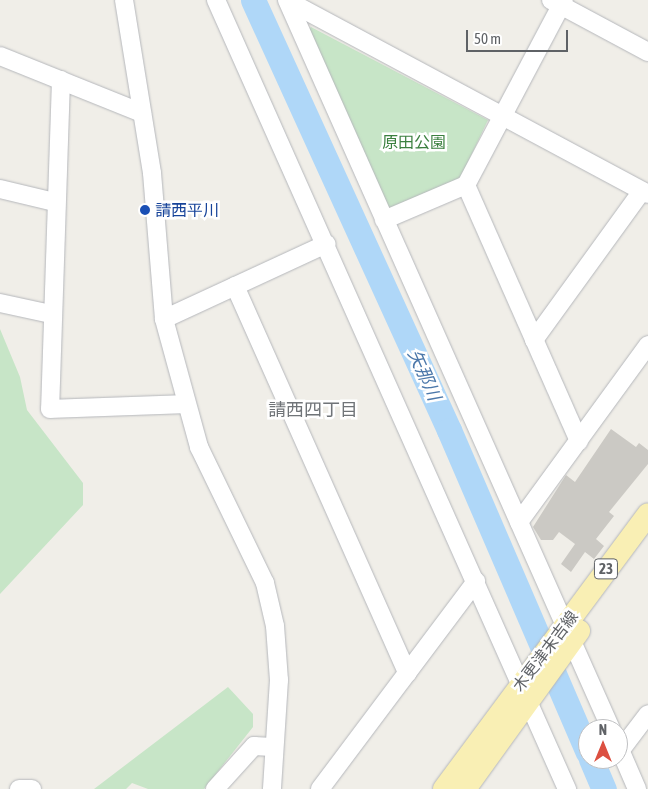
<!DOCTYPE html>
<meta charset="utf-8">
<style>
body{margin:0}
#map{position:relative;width:648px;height:789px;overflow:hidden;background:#f0eee8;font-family:"Asap Condensed","Noto Sans JP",sans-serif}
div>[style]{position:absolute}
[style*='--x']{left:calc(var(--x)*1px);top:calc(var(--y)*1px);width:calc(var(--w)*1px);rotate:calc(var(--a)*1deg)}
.green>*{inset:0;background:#c7e5c7}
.river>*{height:25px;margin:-12.5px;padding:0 12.5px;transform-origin:12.5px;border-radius:12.5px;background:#afd7f8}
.building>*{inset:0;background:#cbc9c4}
.roads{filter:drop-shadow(0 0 1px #b5b7bb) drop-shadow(0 0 1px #b5b7bb)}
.minor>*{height:18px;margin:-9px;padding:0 9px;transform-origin:9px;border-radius:9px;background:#fff}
.major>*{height:22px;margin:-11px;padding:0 11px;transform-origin:11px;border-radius:11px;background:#f9efb4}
.dots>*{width:14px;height:14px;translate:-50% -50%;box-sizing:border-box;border:2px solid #fff;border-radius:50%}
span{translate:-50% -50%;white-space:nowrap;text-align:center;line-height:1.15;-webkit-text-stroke:5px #fff;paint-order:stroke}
.shield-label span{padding:1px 4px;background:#fff;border:1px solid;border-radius:4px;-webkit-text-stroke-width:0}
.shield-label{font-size:15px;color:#5f6266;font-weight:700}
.park-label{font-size:16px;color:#3c8040}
.transit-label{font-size:16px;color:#164399}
.left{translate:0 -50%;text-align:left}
.street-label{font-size:16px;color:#5f6266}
.water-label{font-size:18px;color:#4c78aa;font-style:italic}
.neighbourhood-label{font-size:18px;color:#707478}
.north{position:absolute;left:578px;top:719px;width:50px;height:50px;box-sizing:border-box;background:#fff;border:1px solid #bfc0c2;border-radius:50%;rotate:0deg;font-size:14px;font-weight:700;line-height:20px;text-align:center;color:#5f6266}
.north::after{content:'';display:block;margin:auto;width:18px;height:22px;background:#dc5041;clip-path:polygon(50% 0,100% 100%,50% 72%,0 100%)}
.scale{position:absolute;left:466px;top:30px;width:102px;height:22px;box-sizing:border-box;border:2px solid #5f6266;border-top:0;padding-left:6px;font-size:15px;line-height:18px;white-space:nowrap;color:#5f6266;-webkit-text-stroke:4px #fff;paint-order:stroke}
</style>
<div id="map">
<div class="green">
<div style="clip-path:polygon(311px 27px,488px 120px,460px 179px,390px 213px,308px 30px)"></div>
<div style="clip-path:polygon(0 329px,20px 377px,27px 410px,83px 483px,83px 505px,0 594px)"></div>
<div style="clip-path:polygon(228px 687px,253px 714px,253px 727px,204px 789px,148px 789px,132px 783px,126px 789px,94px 789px)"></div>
</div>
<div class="river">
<div style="--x:253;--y:0;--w:473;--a:65.5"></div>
<div style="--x:449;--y:430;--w:351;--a:66.7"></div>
<div style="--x:591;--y:759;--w:33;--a:67"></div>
</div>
<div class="building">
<div style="clip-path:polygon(611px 429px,636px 447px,639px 443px,648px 450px,648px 464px,609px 512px,614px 516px,596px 539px,604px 546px,594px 559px,585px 552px,571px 572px,561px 564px,575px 544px,559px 532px,553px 540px,541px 540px,533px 527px,566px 475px,575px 482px)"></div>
</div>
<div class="roads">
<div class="minor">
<div style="--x:124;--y:0;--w:175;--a:80.8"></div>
<div style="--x:152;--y:173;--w:146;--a:85.3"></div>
<div style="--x:164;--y:319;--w:133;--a:74.7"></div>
<div style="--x:199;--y:447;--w:151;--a:64.1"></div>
<div style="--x:265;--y:583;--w:44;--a:76.9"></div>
<div style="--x:275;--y:626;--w:54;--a:85.8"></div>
<div style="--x:279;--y:680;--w:109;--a:93.7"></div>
<div style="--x:216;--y:0;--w:864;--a:66.02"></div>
<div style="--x:287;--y:0;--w:798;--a:66.04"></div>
<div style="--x:551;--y:0;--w:110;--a:28.2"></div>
<div style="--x:288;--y:1;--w:408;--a:28.2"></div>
<div style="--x:0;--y:56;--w:153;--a:21.9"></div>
<div style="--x:61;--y:80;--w:329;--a:91.9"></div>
<div style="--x:50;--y:409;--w:136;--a:-2.1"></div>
<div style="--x:466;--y:185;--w:280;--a:66.2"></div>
<div style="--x:0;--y:189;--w:56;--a:13.5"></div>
<div style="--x:384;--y:220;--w:89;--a:-23.1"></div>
<div style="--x:466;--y:185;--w:209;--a:-62.1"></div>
<div style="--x:235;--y:286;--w:424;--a:66"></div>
<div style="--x:0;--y:303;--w:52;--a:12.2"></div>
<div style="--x:164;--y:319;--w:179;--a:-24.8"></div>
<div style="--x:534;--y:340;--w:184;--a:-54.1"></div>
<div style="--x:519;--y:522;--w:219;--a:-53.9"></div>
<div style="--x:618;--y:745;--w:48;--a:66.6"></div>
<div style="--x:620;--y:751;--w:46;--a:-52.9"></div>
<div style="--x:19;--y:789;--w:13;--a:0"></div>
<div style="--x:215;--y:789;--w:58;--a:-47.8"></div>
<div style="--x:254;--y:746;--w:18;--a:3"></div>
<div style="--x:320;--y:789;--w:260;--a:-53.1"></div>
</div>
<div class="major">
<div style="--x:444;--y:789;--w:342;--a:-53.4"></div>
<div style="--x:465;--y:789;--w:195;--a:-54.2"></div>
</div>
</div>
<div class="dots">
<div style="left:145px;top:210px;background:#1a4fb4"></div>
</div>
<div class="shield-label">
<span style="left:606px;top:569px">23</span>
</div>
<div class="park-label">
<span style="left:414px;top:142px">原田公園</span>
</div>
<div class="transit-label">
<span class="left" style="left:155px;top:210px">請西平川</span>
</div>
<div class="street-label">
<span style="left:545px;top:651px;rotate:-53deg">木更津末吉線</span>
</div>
<div class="water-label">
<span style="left:424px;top:375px;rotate:66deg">矢那川</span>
</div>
<div class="neighbourhood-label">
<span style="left:313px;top:410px">請西四丁目</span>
</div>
<div class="north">N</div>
<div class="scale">50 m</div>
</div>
